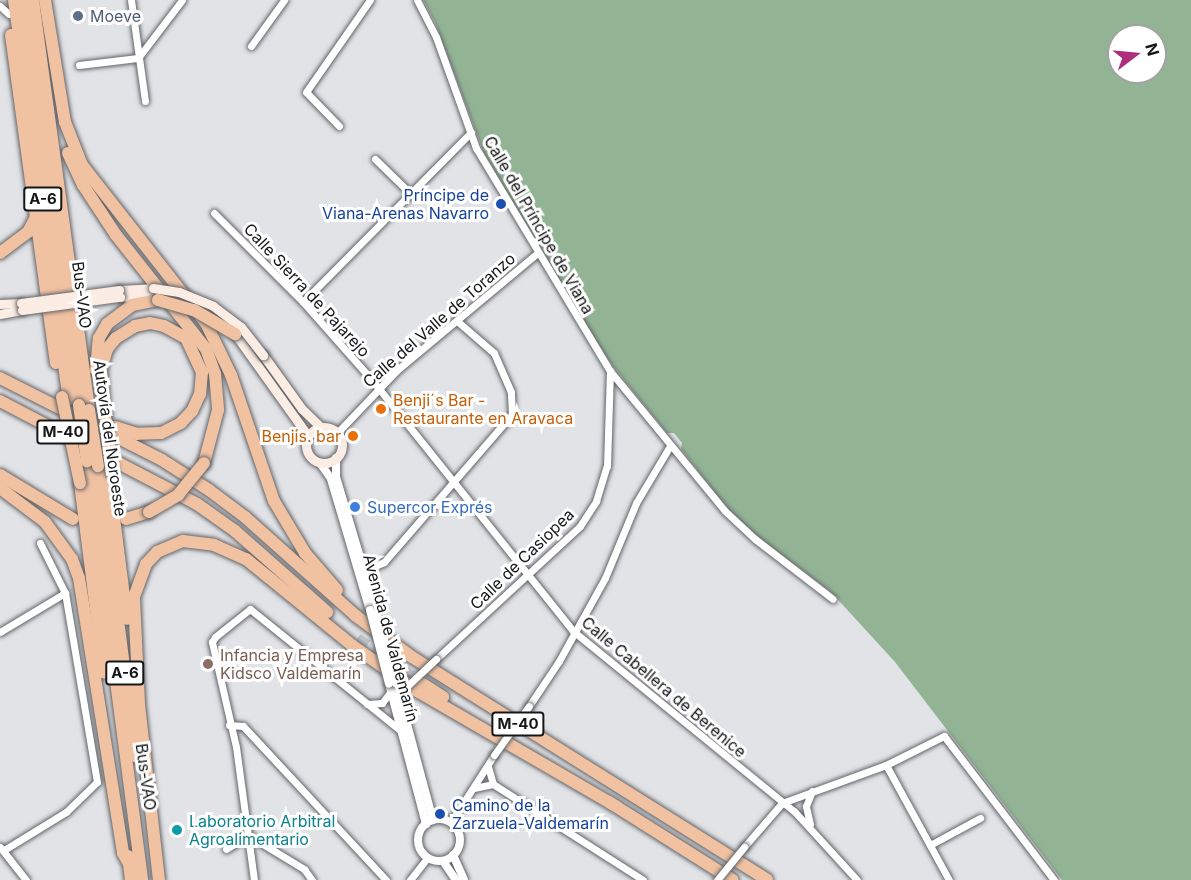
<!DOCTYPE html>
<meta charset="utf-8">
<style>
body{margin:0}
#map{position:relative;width:1191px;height:880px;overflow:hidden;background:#e1e3e7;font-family:Inter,sans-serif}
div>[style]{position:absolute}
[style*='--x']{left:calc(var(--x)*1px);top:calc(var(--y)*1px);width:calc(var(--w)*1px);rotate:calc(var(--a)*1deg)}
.forest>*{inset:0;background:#92b495}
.motorway-tunnel>*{height:12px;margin-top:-6px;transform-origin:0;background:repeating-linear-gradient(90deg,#c2c4c8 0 12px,transparent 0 18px)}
.roads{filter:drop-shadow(0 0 2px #636468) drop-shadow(0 0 2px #636468)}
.minor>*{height:7px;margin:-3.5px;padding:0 3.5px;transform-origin:3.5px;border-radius:3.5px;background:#fff}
.tertiary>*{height:8px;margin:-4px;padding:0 4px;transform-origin:4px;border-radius:4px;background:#fff}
.tertiary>.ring{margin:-4px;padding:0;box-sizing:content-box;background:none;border:8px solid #fff;border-radius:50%}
.secondary>*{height:9px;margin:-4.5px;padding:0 4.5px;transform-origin:4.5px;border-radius:4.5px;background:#fbede3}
.secondary>.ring{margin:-4.5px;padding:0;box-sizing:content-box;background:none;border:9px solid #fbede3;border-radius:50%}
.motorway>*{height:12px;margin:-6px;padding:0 6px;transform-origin:6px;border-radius:6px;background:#f1c2a2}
.bridges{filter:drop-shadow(0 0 2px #636468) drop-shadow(0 0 2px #636468)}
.minor-bridge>*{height:7px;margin:-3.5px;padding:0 3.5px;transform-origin:3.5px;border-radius:3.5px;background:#fff}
.tertiary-bridge>*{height:8px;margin:-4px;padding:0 4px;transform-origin:4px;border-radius:4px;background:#fff}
.secondary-bridge>*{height:9px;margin:-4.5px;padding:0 4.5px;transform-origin:4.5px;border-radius:4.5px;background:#fbede3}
.motorway-bridge>*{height:12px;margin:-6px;padding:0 6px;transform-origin:6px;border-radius:6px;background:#f1c2a2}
.dots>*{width:16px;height:16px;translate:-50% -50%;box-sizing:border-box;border:3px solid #fff;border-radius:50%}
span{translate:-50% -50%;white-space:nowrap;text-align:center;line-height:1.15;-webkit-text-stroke:6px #fff;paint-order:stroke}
.shield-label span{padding:2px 4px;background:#fff;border:2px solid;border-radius:4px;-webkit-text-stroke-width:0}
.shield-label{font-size:15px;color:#151617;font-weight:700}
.service-label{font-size:16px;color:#4e5e75}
.left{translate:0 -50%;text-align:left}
.transit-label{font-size:16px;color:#164399}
.right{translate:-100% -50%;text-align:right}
.street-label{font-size:16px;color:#151617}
.food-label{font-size:16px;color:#c56008}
.shop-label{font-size:16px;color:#366cbe}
.education-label{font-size:16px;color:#785e54}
.culture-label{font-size:16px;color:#0d838f}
.north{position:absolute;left:1107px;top:24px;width:60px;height:60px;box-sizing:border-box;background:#fff;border:2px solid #a1a2a2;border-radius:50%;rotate:74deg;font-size:16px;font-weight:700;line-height:24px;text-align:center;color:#151617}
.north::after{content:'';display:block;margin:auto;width:21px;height:27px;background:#ac2e7d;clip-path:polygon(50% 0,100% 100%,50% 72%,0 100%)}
</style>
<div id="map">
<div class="forest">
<div style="clip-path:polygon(evenodd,423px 0,1191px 0,1191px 880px,1062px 880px,895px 662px,830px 591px,758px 537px,729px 510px,681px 449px,682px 443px,674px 433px,667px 433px,612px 365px,580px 316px,484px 153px,435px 22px,423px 0,1119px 36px,1155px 36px,1155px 72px,1119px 72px,1119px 36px)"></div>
</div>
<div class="motorway-tunnel">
<div style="--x:357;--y:639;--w:80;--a:34.3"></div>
</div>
<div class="roads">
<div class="minor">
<div style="--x:131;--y:0;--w:102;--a:82.1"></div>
<div style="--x:417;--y:0;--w:42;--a:62.8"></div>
<div style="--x:436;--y:37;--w:118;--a:70.2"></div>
<div style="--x:476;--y:148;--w:260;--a:59"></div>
<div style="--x:610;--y:371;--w:181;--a:50.6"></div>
<div style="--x:725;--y:511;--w:41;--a:43"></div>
<div style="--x:755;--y:539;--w:98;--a:37.6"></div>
<div style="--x:0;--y:6;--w:12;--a:42"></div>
<div style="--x:251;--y:46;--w:57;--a:-54.3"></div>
<div style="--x:79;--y:65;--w:59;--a:-6.8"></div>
<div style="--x:138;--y:58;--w:73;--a:-52.8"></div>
<div style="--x:339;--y:126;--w:47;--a:-134.1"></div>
<div style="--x:306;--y:92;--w:112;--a:-55.2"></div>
<div style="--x:375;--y:159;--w:49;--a:44.2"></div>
<div style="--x:214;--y:213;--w:126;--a:45"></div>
<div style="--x:303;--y:302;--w:104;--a:48.5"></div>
<div style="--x:372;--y:380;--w:322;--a:51.3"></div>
<div style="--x:573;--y:631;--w:285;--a:39.2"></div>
<div style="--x:794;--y:811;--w:93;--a:47.6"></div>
<div style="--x:303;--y:302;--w:239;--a:-45.3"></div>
<div style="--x:337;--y:433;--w:87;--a:-46.4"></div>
<div style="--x:397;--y:370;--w:181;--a:-39.8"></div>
<div style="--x:363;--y:564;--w:12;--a:9"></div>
<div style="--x:375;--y:566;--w:10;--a:-24"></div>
<div style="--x:384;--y:562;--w:196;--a:-49.1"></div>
<div style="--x:512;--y:414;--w:22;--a:-93"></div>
<div style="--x:511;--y:392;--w:43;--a:-113.6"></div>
<div style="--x:494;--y:353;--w:49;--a:-139.1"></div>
<div style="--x:0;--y:632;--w:76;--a:-31"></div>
<div style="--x:436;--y:659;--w:196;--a:-42.7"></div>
<div style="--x:580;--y:526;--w:30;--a:-57"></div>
<div style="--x:596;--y:501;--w:37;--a:-73"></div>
<div style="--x:607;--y:466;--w:95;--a:-88.2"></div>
<div style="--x:367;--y:704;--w:15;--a:-4"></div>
<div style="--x:382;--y:703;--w:15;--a:-53"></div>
<div style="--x:529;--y:706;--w:54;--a:-56.3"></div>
<div style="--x:559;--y:661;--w:95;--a:-61"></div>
<div style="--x:605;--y:578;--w:81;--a:-67.5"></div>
<div style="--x:636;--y:503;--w:66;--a:-59.2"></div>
<div style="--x:229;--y:725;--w:14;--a:4"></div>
<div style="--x:243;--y:726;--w:210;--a:47.1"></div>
<div style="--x:886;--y:765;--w:131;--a:61.3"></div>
<div style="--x:493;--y:784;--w:178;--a:32.6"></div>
<div style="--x:474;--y:788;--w:19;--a:-12"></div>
<div style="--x:493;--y:784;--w:19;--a:-106"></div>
<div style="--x:451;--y:822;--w:80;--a:-57.3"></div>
<div style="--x:810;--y:824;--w:18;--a:-103"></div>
<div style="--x:806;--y:806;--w:16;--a:-68"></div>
<div style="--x:248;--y:835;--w:66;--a:31.3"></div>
<div style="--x:304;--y:869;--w:14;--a:54"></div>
<div style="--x:930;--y:845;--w:57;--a:-28.4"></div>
<div style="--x:0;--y:847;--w:42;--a:51.8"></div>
<div style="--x:744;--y:847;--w:58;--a:-49.2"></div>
<div style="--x:782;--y:803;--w:111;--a:-20.1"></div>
<div style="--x:886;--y:765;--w:65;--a:-26.6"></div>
<div style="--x:944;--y:736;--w:181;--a:52.6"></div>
<div style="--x:226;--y:849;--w:26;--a:-32"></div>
<div style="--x:4;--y:850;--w:73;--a:-31.5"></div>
<div style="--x:66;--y:812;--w:43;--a:-44.1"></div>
<div style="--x:97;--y:782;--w:192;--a:-99.6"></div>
<div style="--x:65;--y:593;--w:56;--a:-116.6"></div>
<div style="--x:254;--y:880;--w:134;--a:-97.7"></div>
<div style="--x:236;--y:747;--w:108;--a:-102.9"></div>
<div style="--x:212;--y:642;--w:6;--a:-59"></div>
<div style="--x:215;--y:637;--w:45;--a:-38.7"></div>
<div style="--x:250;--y:609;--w:193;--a:38.9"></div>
<div style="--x:410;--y:880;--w:28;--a:-52"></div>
</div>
<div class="tertiary">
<div style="--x:336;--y:458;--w:19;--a:90"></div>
<div style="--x:336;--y:477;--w:143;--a:73.3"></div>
<div style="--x:320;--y:463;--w:19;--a:55"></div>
<div style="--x:331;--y:479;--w:134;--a:73.5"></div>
<div style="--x:396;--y:683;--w:142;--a:74.9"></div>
<div style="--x:389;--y:684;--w:145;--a:75.2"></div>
<div class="ring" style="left:418px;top:819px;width:34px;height:34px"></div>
<div style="--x:453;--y:855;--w:27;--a:66"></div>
<div style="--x:443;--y:861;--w:23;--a:56"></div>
</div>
<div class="secondary">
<div style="--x:119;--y:290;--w:34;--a:-3"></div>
<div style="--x:120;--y:297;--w:37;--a:-3"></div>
<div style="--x:0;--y:304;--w:21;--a:-3"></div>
<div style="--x:0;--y:314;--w:22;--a:-10"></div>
<div style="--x:235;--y:334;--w:125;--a:54.4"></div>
<div style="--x:263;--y:355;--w:67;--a:54.2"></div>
<div style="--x:302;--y:409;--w:28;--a:44"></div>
<div class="ring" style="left:306px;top:427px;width:27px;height:27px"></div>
</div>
<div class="motorway">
<div style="--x:14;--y:0;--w:403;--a:82.2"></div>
<div style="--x:23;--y:0;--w:409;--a:82.1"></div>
<div style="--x:33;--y:0;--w:414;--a:82.2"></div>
<div style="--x:45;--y:0;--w:124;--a:80.7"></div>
<div style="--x:65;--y:122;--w:46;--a:68.4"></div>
<div style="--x:82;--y:165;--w:201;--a:51.9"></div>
<div style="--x:206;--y:323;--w:58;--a:64.3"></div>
<div style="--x:231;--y:375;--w:133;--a:71.2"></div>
<div style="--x:274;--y:501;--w:61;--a:59.2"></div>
<div style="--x:305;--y:553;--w:49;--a:49.1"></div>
<div style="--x:11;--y:35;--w:331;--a:82.2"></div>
<div style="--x:68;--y:153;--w:35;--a:65"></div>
<div style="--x:83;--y:185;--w:60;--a:56.6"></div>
<div style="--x:116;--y:235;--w:145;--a:51.7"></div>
<div style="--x:206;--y:349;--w:27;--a:70"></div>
<div style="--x:215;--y:374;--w:36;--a:85"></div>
<div style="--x:218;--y:410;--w:55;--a:104.8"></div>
<div style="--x:0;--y:253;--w:35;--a:-37"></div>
<div style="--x:28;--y:232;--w:15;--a:-62"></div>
<div style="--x:96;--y:370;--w:32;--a:-85"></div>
<div style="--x:99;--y:338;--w:16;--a:-60"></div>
<div style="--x:107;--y:324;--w:31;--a:-37"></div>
<div style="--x:132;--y:305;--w:26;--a:-11"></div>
<div style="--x:0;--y:378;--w:182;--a:26.8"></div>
<div style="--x:162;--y:460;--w:56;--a:32.6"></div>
<div style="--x:209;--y:490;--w:45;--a:36.9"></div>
<div style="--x:245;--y:517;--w:149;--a:41.7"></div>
<div style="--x:356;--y:616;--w:69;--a:36.2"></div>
<div style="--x:412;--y:657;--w:419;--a:32.1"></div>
<div style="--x:0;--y:401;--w:222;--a:27.6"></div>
<div style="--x:197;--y:504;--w:47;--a:35.4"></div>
<div style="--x:235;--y:531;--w:123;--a:41.4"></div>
<div style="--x:105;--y:415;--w:46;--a:-95"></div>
<div style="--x:101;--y:369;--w:21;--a:-73"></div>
<div style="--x:107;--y:349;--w:14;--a:-51"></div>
<div style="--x:116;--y:338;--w:22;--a:-32"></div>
<div style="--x:135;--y:326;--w:15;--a:-11"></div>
<div style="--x:150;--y:323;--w:14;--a:12"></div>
<div style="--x:164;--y:326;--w:25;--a:29"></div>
<div style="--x:186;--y:338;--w:38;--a:65"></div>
<div style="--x:202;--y:372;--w:22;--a:95"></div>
<div style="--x:200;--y:394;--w:19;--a:115"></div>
<div style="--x:192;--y:411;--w:16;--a:133"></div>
<div style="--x:181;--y:423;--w:22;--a:153"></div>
<div style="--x:161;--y:433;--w:24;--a:178"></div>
<div style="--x:137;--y:434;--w:23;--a:-162"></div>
<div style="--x:87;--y:461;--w:423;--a:82.5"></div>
<div style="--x:98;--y:466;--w:293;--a:82.6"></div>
<div style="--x:108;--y:471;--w:149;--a:82.7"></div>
<div style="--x:0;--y:475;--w:85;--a:31.1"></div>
<div style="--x:80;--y:483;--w:191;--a:82.8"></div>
<div style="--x:0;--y:488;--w:56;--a:37.1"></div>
<div style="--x:45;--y:522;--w:46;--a:53.9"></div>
<div style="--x:72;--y:559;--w:20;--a:70"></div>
<div style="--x:79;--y:578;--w:278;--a:80.9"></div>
<div style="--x:123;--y:853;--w:10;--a:61"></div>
<div style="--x:126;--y:519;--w:24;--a:-17"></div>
<div style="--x:423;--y:684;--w:24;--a:33"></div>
<div style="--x:609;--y:802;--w:146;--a:32.2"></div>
<div style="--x:128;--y:856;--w:24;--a:83"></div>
<div style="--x:159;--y:880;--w:177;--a:-96.5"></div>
<div style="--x:139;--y:704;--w:107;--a:-92.7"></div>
<div style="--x:134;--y:597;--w:35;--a:-70"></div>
<div style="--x:146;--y:564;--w:16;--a:-47"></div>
<div style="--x:157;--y:552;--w:28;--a:-23"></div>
<div style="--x:183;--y:541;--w:31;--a:7"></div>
<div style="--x:214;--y:545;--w:35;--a:24"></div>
<div style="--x:246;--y:559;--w:138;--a:39.1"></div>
<div style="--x:353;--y:646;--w:80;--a:34.9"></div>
<div style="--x:419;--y:692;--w:228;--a:30.1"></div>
</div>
</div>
<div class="bridges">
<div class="minor-bridge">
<div style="--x:404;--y:689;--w:44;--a:-43.2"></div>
<div style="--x:494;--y:755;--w:60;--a:-54.5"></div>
<div style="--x:717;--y:880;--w:43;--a:-50.7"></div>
</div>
<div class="tertiary-bridge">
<div style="--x:370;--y:610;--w:76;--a:75.6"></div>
<div style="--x:377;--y:614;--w:72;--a:74.6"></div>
</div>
<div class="secondary-bridge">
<div style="--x:153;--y:288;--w:26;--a:9"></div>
<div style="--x:179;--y:292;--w:37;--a:22"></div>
<div style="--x:213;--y:306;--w:35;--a:37"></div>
<div style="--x:241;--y:327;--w:36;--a:52"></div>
<div style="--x:21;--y:303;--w:99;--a:-7.6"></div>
<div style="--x:22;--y:310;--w:99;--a:-7.6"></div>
</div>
<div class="motorway-bridge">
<div style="--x:158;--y:300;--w:37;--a:16"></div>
<div style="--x:194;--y:310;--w:48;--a:30.3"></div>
<div style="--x:62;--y:397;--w:88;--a:78.2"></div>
<div style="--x:79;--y:405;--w:57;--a:81.9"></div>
<div style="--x:89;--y:410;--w:57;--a:80.9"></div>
<div style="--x:105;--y:415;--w:58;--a:83.1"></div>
<div style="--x:149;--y:512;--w:34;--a:-30"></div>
<div style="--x:178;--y:495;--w:41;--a:-50.9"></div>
</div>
</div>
<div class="dots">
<div style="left:78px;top:16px;background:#5c6f8a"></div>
<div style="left:501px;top:204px;background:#1a4fb4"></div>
<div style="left:381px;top:409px;background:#e8710a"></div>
<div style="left:353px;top:436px;background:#e8710a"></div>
<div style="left:355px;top:507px;background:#3f7fe0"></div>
<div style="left:208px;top:664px;background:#8d6e63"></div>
<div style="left:440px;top:814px;background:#1a4fb4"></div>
<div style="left:177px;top:830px;background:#0f9aa8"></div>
</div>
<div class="shield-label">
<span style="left:43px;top:199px">A-6</span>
<span style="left:63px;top:432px">M-40</span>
<span style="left:125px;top:673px">A-6</span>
<span style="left:518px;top:724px">M-40</span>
</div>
<div class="service-label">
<span class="left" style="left:90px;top:16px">Moeve</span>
</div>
<div class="transit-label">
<span class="right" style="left:489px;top:204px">Príncipe de<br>Viana-Arenas Navarro</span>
<span class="left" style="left:452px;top:814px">Camino de la<br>Zarzuela-Valdemarín</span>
</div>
<div class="street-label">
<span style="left:539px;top:225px;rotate:60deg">Calle del Príncipe de Viana</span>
<span style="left:307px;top:290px;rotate:47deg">Calle Sierra de Pajarejo</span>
<span style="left:82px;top:295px;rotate:83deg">Bus-VAO</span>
<span style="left:439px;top:320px;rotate:-41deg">Calle del Valle de Toranzo</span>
<span style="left:110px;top:438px;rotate:82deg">Autovía del Noroeste</span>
<span style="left:522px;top:559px;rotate:-44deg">Calle de Casiopea</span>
<span style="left:391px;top:638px;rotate:75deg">Avenida de Valdemarín</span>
<span style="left:664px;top:687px;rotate:40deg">Calle Cabellera de Berenice</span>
<span style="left:146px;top:777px;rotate:82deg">Bus-VAO</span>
</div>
<div class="food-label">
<span class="left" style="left:393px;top:409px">Benji´s Bar -<br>Restaurante en Aravaca</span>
<span class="right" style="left:341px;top:436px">Benjis. bar</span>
</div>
<div class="shop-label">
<span class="left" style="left:367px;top:507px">Supercor Exprés</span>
</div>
<div class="education-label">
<span class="left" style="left:220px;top:664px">Infancia y Empresa<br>Kidsco Valdemarín</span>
</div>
<div class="culture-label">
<span class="left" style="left:189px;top:830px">Laboratorio Arbitral<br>Agroalimentario</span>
</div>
<div class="north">N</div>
</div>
